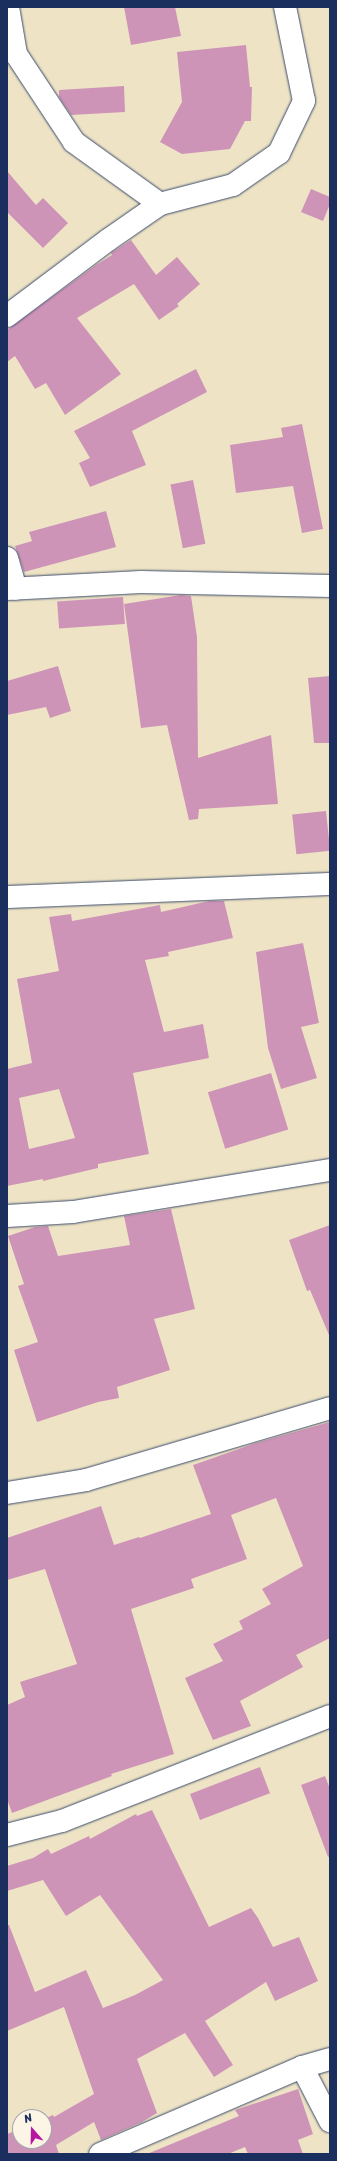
<!DOCTYPE html>
<style>
body{margin:0}
#map{position:relative;width:337px;height:2161px;overflow:hidden;background:#eee4c5;font-family:Sriracha,sans-serif}
div>[style]{position:absolute}
[style*='--x']{left:calc(var(--x)*1px);top:calc(var(--y)*1px);width:calc(var(--w)*1px);rotate:calc(var(--a)*1deg)}
.building>*{inset:0;background:#ce94b8;transform-origin:0 0}
.roads{filter:drop-shadow(0 0 1px #3b4a6d) drop-shadow(0 0 1px #3b4a6d)}
.minor>*{height:22px;margin:-11px;padding:0 11px;transform-origin:11px;border-radius:11px;background:#fff}
span{translate:-50% -50%;white-space:nowrap;text-align:center;line-height:1.15;-webkit-text-stroke:3px #fcf5e5;paint-order:stroke}
.frame{position:absolute;inset:0;border:8px solid #1b2f5e;pointer-events:none}
.north{position:absolute;left:12px;top:2109px;width:40px;height:40px;box-sizing:border-box;background:#fcf5e5;border:1px solid #a2a6af;border-radius:50%;rotate:340deg;font-size:11px;font-weight:700;line-height:16px;text-align:center;color:#1b2f5e}
.north::after{content:'';display:block;margin:auto;width:14px;height:18px;background:#b5179e;clip-path:polygon(50% 0,100% 100%,50% 72%,0 100%)}
</style>
<div id="map">
<div class="building">
<div style="clip-path:polygon(124px 7px,175px 7px,181px 36px,131px 45px)"></div>
<div style="clip-path:polygon(246px 45px,250px 87px,252px 87px,251px 121px,245px 121px,230px 149px,182px 154px,160px 142px,182px 102px,177px 52px)"></div>
<div style="clip-path:polygon(124px 86px,125px 112px,71px 115px,59px 97px,59px 90px)"></div>
<div style="clip-path:polygon(7px 171px,36px 205px,43px 198px,68px 223px,43px 248px,7px 212px)"></div>
<div style="clip-path:polygon(311px 189px,330px 197px,330px 204px,323px 221px,301px 212px)"></div>
<div style="clip-path:polygon(131px 240px,156px 275px,177px 257px,200px 284px,177px 304px,179px 306px,159px 320px,134px 284px,77px 318px,121px 374px,65px 415px,46px 383px,35px 389px,15px 356px,7px 362px,7px 330px,96px 265px,112px 255px,111px 253px)"></div>
<div style="clip-path:polygon(196px 369px,207px 392px,132px 431px,146px 465px,90px 487px,79px 463px,90px 458px,74px 431px)"></div>
<div style="clip-path:polygon(302px 424px,323px 529px,302px 533px,293px 486px,236px 493px,230px 445px,283px 437px,281px 428px)"></div>
<div style="left:193px;top:480px;width:65px;height:23px;rotate:79deg"></div>
<div style="clip-path:polygon(106px 511px,116px 547px,24px 572px,15px 546px,32px 541px,29px 532px)"></div>
<div style="clip-path:polygon(181px 595px,191px 596px,197px 637px,198px 758px,271px 735px,278px 804px,199px 809px,198px 819px,189px 820px,167px 725px,141px 728px,124px 604px)"></div>
<div style="left:123px;top:597px;width:27px;height:66px;rotate:86deg"></div>
<div style="clip-path:polygon(58px 666px,71px 711px,50px 718px,46px 707px,7px 715px,7px 681px)"></div>
<div style="clip-path:polygon(330px 676px,330px 743px,314px 743px,308px 678px)"></div>
<div style="left:326px;top:811px;width:40px;height:34px;rotate:84deg"></div>
<div style="clip-path:polygon(evenodd,209px 901px,224px 901px,233px 938px,168px 952px,169px 956px,145px 960px,164px 1032px,203px 1024px,209px 1058px,133px 1073px,149px 1154px,98px 1164px,98px 1168px,43px 1181px,43px 1179px,7px 1186px,7px 1069px,32px 1063px,17px 979px,59px 971px,49px 917px,71px 914px,72px 921px,160px 905px,161px 912px,209px 901px,59px 1089px,75px 1138px,29px 1149px,19px 1098px,59px 1089px)"></div>
<div style="clip-path:polygon(303px 943px,319px 1023px,301px 1027px,317px 1078px,281px 1089px,268px 1048px,256px 952px)"></div>
<div style="left:271px;top:1073px;width:59px;height:66px;rotate:73deg"></div>
<div style="clip-path:polygon(171px 1209px,195px 1309px,154px 1319px,170px 1370px,117px 1387px,119px 1398px,98px 1402px,37px 1422px,14px 1350px,38px 1342px,18px 1286px,24px 1284px,8px 1236px,35px 1227px,48px 1226px,58px 1256px,130px 1245px,124px 1216px)"></div>
<div style="clip-path:polygon(330px 1225px,330px 1335px,329px 1335px,310px 1290px,307px 1291px,289px 1240px)"></div>
<div style="clip-path:polygon(330px 1422px,330px 1638px,296px 1655px,303px 1667px,240px 1701px,251px 1726px,213px 1740px,185px 1678px,223px 1661px,213px 1644px,243px 1629px,239px 1621px,271px 1604px,262px 1589px,303px 1566px,276px 1498px,231px 1515px,247px 1559px,191px 1579px,194px 1588px,131px 1609px,174px 1754px,111px 1774px,112px 1776px,12px 1813px,7px 1799px,7px 1705px,25px 1697px,20px 1682px,77px 1664px,45px 1569px,7px 1580px,7px 1538px,101px 1506px,114px 1545px,139px 1537px,140px 1538px,211px 1514px,193px 1465px,256px 1443px)"></div>
<div style="left:260px;top:1767px;width:28px;height:75px;rotate:69deg"></div>
<div style="clip-path:polygon(325px 1776px,330px 1789px,330px 1856px,328px 1857px,301px 1785px)"></div>
<div style="clip-path:polygon(152px 1810px,209px 1927px,251px 1908px,258px 1918px,273px 1947px,299px 1937px,318px 1981px,275px 2001px,266px 1982px,205px 2021px,233px 2065px,214px 2077px,185px 2033px,137px 2059px,157px 2113px,142px 2122px,101px 2140px,94px 2122px,56px 2145px,59px 2154px,7px 2154px,7px 2134px,20px 2129px,20px 2141px,44px 2141px,44px 2119px,53px 2115px,54px 2117px,94px 2094px,64px 2007px,7px 2031px,7px 1925px,9px 1925px,35px 1992px,86px 1970px,103px 2008px,135px 1995px,163px 1980px,100px 1895px,66px 1916px,43px 1880px,7px 1891px,7px 1866px,33px 1858px,48px 1849px,51px 1854px,89px 1836px,90px 1839px,136px 1814px,137px 1816px)"></div>
<div style="clip-path:polygon(298px 2089px,313px 2134px,298px 2140px,303px 2154px,248px 2154px,245px 2147px,228px 2154px,147px 2154px,239px 2116px,235px 2110px)"></div>
</div>
<div class="roads">
<div class="minor">
<div style="--x:8;--y:7;--w:48;--a:80.3"></div>
<div style="--x:16;--y:54;--w:105;--a:56.6"></div>
<div style="--x:74;--y:142;--w:106;--a:35.8"></div>
<div style="--x:7;--y:316;--w:126;--a:-37"></div>
<div style="--x:108;--y:240;--w:63;--a:-34.7"></div>
<div style="--x:160;--y:204;--w:75;--a:-14.6"></div>
<div style="--x:233;--y:185;--w:56;--a:-34.8"></div>
<div style="--x:279;--y:153;--w:58;--a:-64.3"></div>
<div style="--x:304;--y:101;--w:96;--a:-101.4"></div>
<div style="--x:7;--y:558;--w:32;--a:74"></div>
<div style="--x:7;--y:589;--w:134;--a:-3"></div>
<div style="--x:141;--y:582;--w:189;--a:1.2"></div>
<div style="--x:7;--y:897;--w:323;--a:-2.3"></div>
<div style="--x:7;--y:1216;--w:66;--a:-3.5"></div>
<div style="--x:73;--y:1212;--w:260;--a:-9.3"></div>
<div style="--x:7;--y:1493;--w:80;--a:-9.3"></div>
<div style="--x:86;--y:1480;--w:254;--a:-16.4"></div>
<div style="--x:7;--y:1835;--w:57;--a:-14.3"></div>
<div style="--x:62;--y:1821;--w:288;--a:-21.4"></div>
<div style="--x:302;--y:2067;--w:61;--a:62.6"></div>
<div style="--x:100;--y:2154;--w:220;--a:-23.3"></div>
<div style="--x:302;--y:2067;--w:29;--a:-16"></div>
</div>
</div>
<div class="frame"></div>
<div class="north">N</div>
</div>
